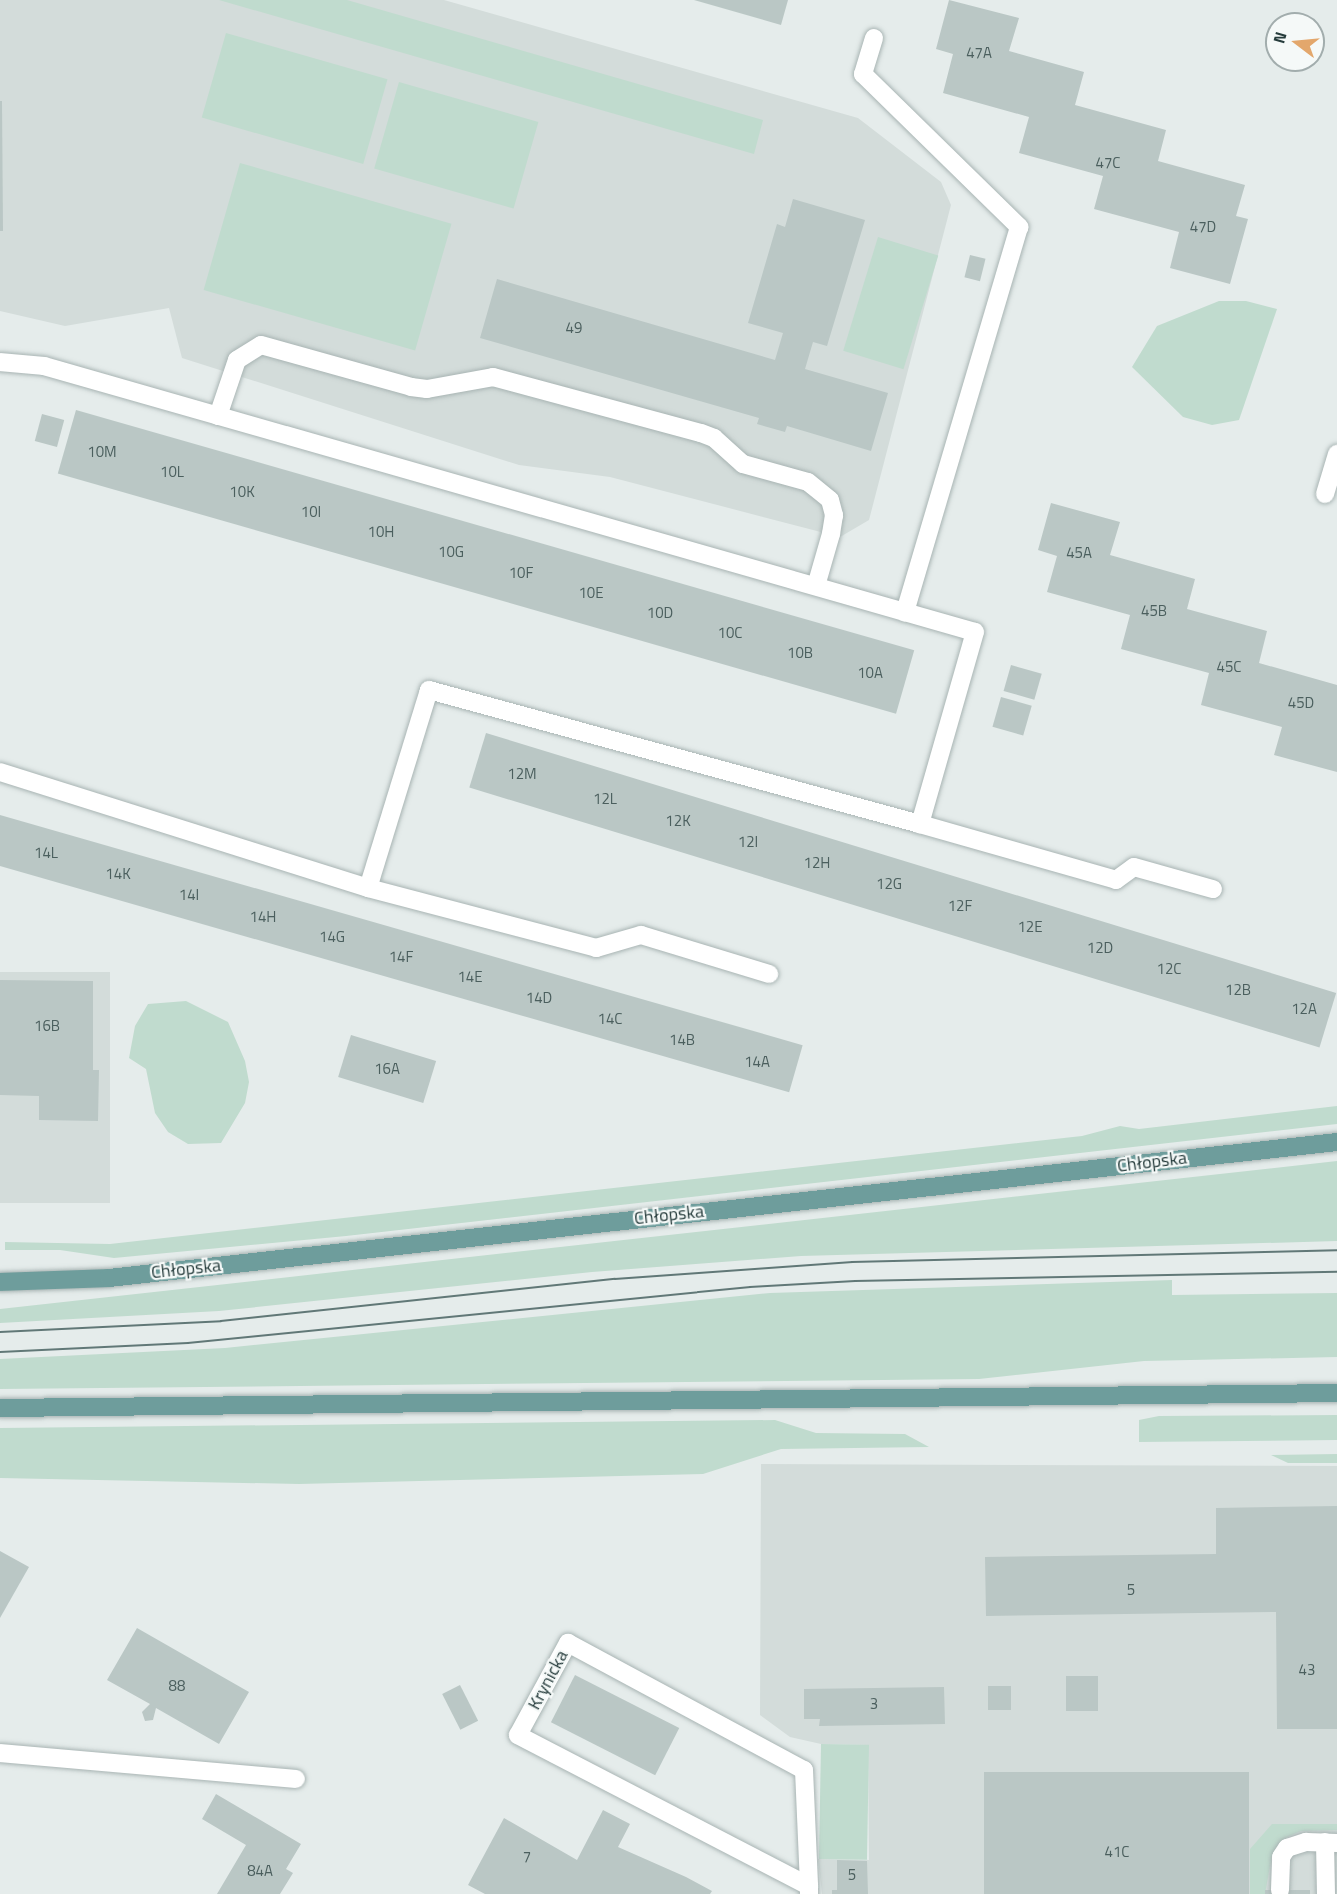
<!DOCTYPE html>
<meta charset="utf-8">
<style>
body{margin:0}
#map{position:relative;width:1337px;height:1894px;overflow:hidden;background:#e5eceb;font-family:"Titillium Web",sans-serif}
div>[style]{position:absolute}
[style*='--x']{left:calc(var(--x)*1px);top:calc(var(--y)*1px);width:calc(var(--w)*1px);rotate:calc(var(--a)*1deg)}
.built>*{inset:0;background:#d3dcda;transform-origin:0 0}
.green>*{inset:0;background:#c0dbce;transform-origin:0 0}
.building>*{inset:0;background:#bac7c5;transform-origin:0 0}
.roads{filter:drop-shadow(0 0 2px #a8b4b3) drop-shadow(0 0 2px #a8b4b3)}
.minor>*{height:18px;margin:-9px;padding:0 9px;transform-origin:9px;border-radius:9px;background:#fff}
.major>*{height:18px;margin:-9px;padding:0 9px;transform-origin:9px;border-radius:9px;background:#6e9d9c}
.tram>*{height:1.5px;margin:-0.75px;padding:0 0.75px;transform-origin:0.75px;border-radius:0.75px;background:#617877}
span{translate:-50% -50%;white-space:nowrap;text-align:center;line-height:1.15;-webkit-text-stroke:4.5px #f5f9f8;paint-order:stroke}
.number-label{font-size:15px;color:#4b5f5e}
.number-label span{-webkit-text-stroke-width:0}
.street-label{font-size:18px;color:#263c3c}
.north{position:absolute;left:1265px;top:12px;width:60px;height:60px;box-sizing:border-box;background:#f5f9f8;border:2px solid #a2adad;border-radius:50%;rotate:286deg;font-size:16px;font-weight:700;line-height:24px;text-align:center;color:#263c3c}
.north::after{content:'';display:block;margin:auto;width:21px;height:27px;background:#e3a76c;clip-path:polygon(50% 0,100% 100%,50% 72%,0 100%)}
</style>
<div id="map">
<div class="built">
<div style="clip-path:polygon(0 0,444px 0,858px 118px,941px 182px,951px 205px,869px 520px,840px 537px,610px 477px,519px 465px,182px 358px,169px 308px,65px 326px,0 311px)"></div>
<div style="left:0;top:972px;width:110px;height:231px"></div>
<div style="clip-path:polygon(761px 1464px,1337px 1466px,1337px 1894px,822px 1894px,818px 1859px,869px 1860px,868px 1745px,821px 1744px,790px 1737px,760px 1715px)"></div>
</div>
<div class="green">
<div style="clip-path:polygon(219px 0,347px 0,763px 120px,754px 154px)"></div>
<div style="left:226px;top:33px;width:168px;height:88px;rotate:16deg"></div>
<div style="left:399px;top:82px;width:145px;height:90px;rotate:16deg"></div>
<div style="left:240px;top:163px;width:220px;height:132px;rotate:16deg"></div>
<div style="left:878px;top:237px;width:63px;height:119px;rotate:17deg"></div>
<div style="clip-path:polygon(1219px 301px,1246px 301px,1277px 309px,1239px 420px,1212px 425px,1183px 417px,1132px 367px,1157px 326px)"></div>
<div style="clip-path:polygon(186px 1001px,228px 1022px,245px 1061px,249px 1082px,245px 1103px,221px 1143px,188px 1144px,168px 1132px,155px 1113px,146px 1069px,129px 1058px,135px 1026px,148px 1004px)"></div>
<div style="clip-path:polygon(1337px 1106px,1337px 1124px,346px 1236px,114px 1258px,60px 1250px,5px 1250px,5px 1242px,110px 1244px,1082px 1136px,1120px 1126px,1139px 1129px)"></div>
<div style="clip-path:polygon(1337px 1161px,1337px 1241px,801px 1256px,592px 1272px,219px 1311px,0 1323px,0 1309px)"></div>
<div style="clip-path:polygon(1172px 1280px,1172px 1295px,1337px 1293px,1337px 1357px,1144px 1361px,979px 1379px,0 1389px,0 1359px,225px 1348px,770px 1293px)"></div>
<div style="clip-path:polygon(1337px 1415px,1337px 1440px,1139px 1442px,1139px 1420px,1159px 1416px)"></div>
<div style="clip-path:polygon(775px 1420px,816px 1433px,905px 1434px,929px 1447px,781px 1449px,703px 1474px,299px 1484px,0 1478px,0 1428px)"></div>
<div style="clip-path:polygon(1337px 1454px,1337px 1463px,1288px 1463px,1271px 1455px)"></div>
<div style="left:821px;top:1744px;width:48px;height:115px;rotate:1deg"></div>
<div style="clip-path:polygon(1272px 1824px,1337px 1824px,1337px 1830px,1301px 1831px,1285px 1838px,1272px 1855px,1265px 1894px,1250px 1894px,1250px 1849px)"></div>
</div>
<div class="building">
<div style="clip-path:polygon(694px 0,788px 0,781px 25px)"></div>
<div style="clip-path:polygon(949px 0,1019px 18px,1009px 51px,1084px 72px,1075px 105px,1166px 130px,1158px 161px,1245px 185px,1236px 216px,1248px 219px,1230px 284px,1170px 268px,1179px 232px,1094px 209px,1103px 176px,1019px 153px,1029px 117px,943px 93px,953px 54px,936px 49px)"></div>
<div style="clip-path:polygon(0 101px,2px 101px,3px 231px,0 231px)"></div>
<div style="clip-path:polygon(793px 199px,865px 220px,827px 346px,813px 342px,805px 369px,888px 393px,871px 451px,787px 426px,785px 432px,757px 424px,759px 418px,480px 338px,497px 279px,775px 360px,783px 333px,748px 323px,777px 224px,785px 227px)"></div>
<div style="left:970px;top:255px;width:16px;height:23px;rotate:14deg"></div>
<div style="left:76px;top:410px;width:872px;height:66px;rotate:16deg"></div>
<div style="left:42px;top:414px;width:23px;height:28px;rotate:15deg"></div>
<div style="clip-path:polygon(1051px 503px,1120px 522px,1110px 555px,1195px 579px,1187px 609px,1267px 631px,1259px 663px,1337px 685px,1337px 772px,1274px 755px,1282px 727px,1201px 705px,1209px 673px,1121px 649px,1130px 615px,1047px 592px,1057px 556px,1038px 550px)"></div>
<div style="left:1011px;top:665px;width:32px;height:27px;rotate:16deg"></div>
<div style="left:1001px;top:697px;width:32px;height:31px;rotate:16deg"></div>
<div style="left:486px;top:733px;width:889px;height:57px;rotate:17deg"></div>
<div style="left:0;top:815px;width:835px;height:49px;rotate:16deg"></div>
<div style="clip-path:polygon(0 980px,93px 981px,93px 1070px,99px 1070px,98px 1121px,39px 1120px,39px 1096px,0 1095px)"></div>
<div style="left:351px;top:1035px;width:89px;height:44px;rotate:17deg"></div>
<div style="clip-path:polygon(1337px 1506px,1337px 1729px,1277px 1729px,1276px 1612px,986px 1616px,985px 1557px,1216px 1554px,1216px 1508px)"></div>
<div style="clip-path:polygon(0 1551px,29px 1567px,0 1618px)"></div>
<div style="clip-path:polygon(137px 1628px,249px 1692px,219px 1744px,156px 1708px,153px 1720px,145px 1721px,142px 1712px,150px 1704px,107px 1680px)"></div>
<div style="left:575px;top:1675px;width:117px;height:53px;rotate:27deg"></div>
<div style="left:1066px;top:1676px;width:32px;height:35px"></div>
<div style="left:460px;top:1685px;width:40px;height:20px;rotate:63deg"></div>
<div style="left:1011px;top:1686px;width:24px;height:23px;rotate:90deg"></div>
<div style="clip-path:polygon(944px 1687px,945px 1724px,819px 1726px,820px 1719px,804px 1719px,804px 1689px)"></div>
<div style="left:1249px;top:1772px;width:122px;height:265px;rotate:90deg"></div>
<div style="clip-path:polygon(216px 1794px,301px 1844px,286px 1869px,293px 1873px,280px 1894px,217px 1894px,246px 1845px,202px 1819px)"></div>
<div style="clip-path:polygon(603px 1810px,630px 1824px,618px 1847px,686px 1877px,712px 1891px,710px 1894px,485px 1894px,468px 1885px,504px 1818px,577px 1860px)"></div>
<div style="clip-path:polygon(837px 1860px,867px 1861px,868px 1894px,832px 1894px,832px 1890px,837px 1890px)"></div>
<div style="left:1265px;top:1890px;width:45px;height:4px"></div>
</div>
<div class="roads">
<div class="minor">
<div style="--x:874;--y:38;--w:38;--a:107"></div>
<div style="--x:863;--y:74;--w:219;--a:44.4"></div>
<div style="--x:1019;--y:227;--w:402;--a:106.5"></div>
<div style="--x:0;--y:362;--w:44;--a:5.2"></div>
<div style="--x:44;--y:366;--w:968;--a:15.95"></div>
<div style="--x:975;--y:632;--w:200;--a:106"></div>
<div style="--x:920;--y:824;--w:509;--a:-164.74"></div>
<div style="--x:429;--y:690;--w:207;--a:107.1"></div>
<div style="--x:368;--y:888;--w:386;--a:-162.5"></div>
<div style="--x:218;--y:416;--w:59;--a:-71.3"></div>
<div style="--x:237;--y:360;--w:28;--a:-32"></div>
<div style="--x:261;--y:345;--w:156;--a:15.6"></div>
<div style="--x:411;--y:387;--w:16;--a:7"></div>
<div style="--x:427;--y:389;--w:67;--a:-10.3"></div>
<div style="--x:493;--y:377;--w:215;--a:15.1"></div>
<div style="--x:701;--y:433;--w:14;--a:21"></div>
<div style="--x:714;--y:438;--w:39;--a:42"></div>
<div style="--x:743;--y:464;--w:67;--a:15.5"></div>
<div style="--x:808;--y:482;--w:28;--a:39"></div>
<div style="--x:830;--y:500;--w:16;--a:75"></div>
<div style="--x:834;--y:515;--w:19;--a:99"></div>
<div style="--x:831;--y:534;--w:54;--a:106.1"></div>
<div style="--x:1325;--y:494;--w:42;--a:-73.3"></div>
<div style="--x:920;--y:824;--w:204;--a:15.9"></div>
<div style="--x:1116;--y:880;--w:22;--a:-36"></div>
<div style="--x:1134;--y:867;--w:82;--a:15.6"></div>
<div style="--x:368;--y:888;--w:236;--a:14.7"></div>
<div style="--x:596;--y:948;--w:47;--a:-16.1"></div>
<div style="--x:641;--y:935;--w:134;--a:16.9"></div>
<div style="--x:0;--y:1753;--w:297;--a:5"></div>
<div style="--x:1325;--y:1842;--w:52;--a:88.9"></div>
<div style="--x:809;--y:1886;--w:328;--a:-152.6"></div>
<div style="--x:518;--y:1735;--w:105;--a:-61.5"></div>
<div style="--x:568;--y:1643;--w:268;--a:28.3"></div>
<div style="--x:804;--y:1770;--w:116;--a:87.5"></div>
<div style="--x:809;--y:1886;--w:8;--a:90"></div>
<div style="--x:1280;--y:1890;--w:33;--a:-88"></div>
<div style="--x:1281;--y:1857;--w:11;--a:-56"></div>
<div style="--x:1287;--y:1848;--w:20;--a:-18"></div>
<div style="--x:1306;--y:1842;--w:31;--a:2"></div>
</div>
<div class="major">
<div style="--x:0;--y:1282;--w:109;--a:-2.1"></div>
<div style="--x:109;--y:1278;--w:1236;--a:-6.32"></div>
<div style="--x:0;--y:1408;--w:1337;--a:-0.64"></div>
</div>
</div>
<div class="tram">
<div style="--x:0;--y:1332;--w:221;--a:-2.8"></div>
<div style="--x:221;--y:1321;--w:396;--a:-6.1"></div>
<div style="--x:615;--y:1279;--w:238;--a:-4.1"></div>
<div style="--x:852;--y:1262;--w:485;--a:-1.4"></div>
<div style="--x:0;--y:1352;--w:188;--a:-2.7"></div>
<div style="--x:188;--y:1343;--w:565;--a:-5.69"></div>
<div style="--x:750;--y:1287;--w:105;--a:-3.3"></div>
<div style="--x:855;--y:1281;--w:482;--a:-1.1"></div>
</div>
<div class="number-label">
<span style="left:979px;top:53px">47A</span>
<span style="left:1108px;top:163px">47C</span>
<span style="left:1203px;top:227px">47D</span>
<span style="left:574px;top:328px">49</span>
<span style="left:102px;top:452px">10M</span>
<span style="left:172px;top:472px">10L</span>
<span style="left:242px;top:492px">10K</span>
<span style="left:311px;top:512px">10I</span>
<span style="left:381px;top:532px">10H</span>
<span style="left:451px;top:552px">10G</span>
<span style="left:1079px;top:553px">45A</span>
<span style="left:521px;top:573px">10F</span>
<span style="left:591px;top:593px">10E</span>
<span style="left:1154px;top:611px">45B</span>
<span style="left:660px;top:613px">10D</span>
<span style="left:730px;top:633px">10C</span>
<span style="left:800px;top:653px">10B</span>
<span style="left:1229px;top:667px">45C</span>
<span style="left:870px;top:673px">10A</span>
<span style="left:1301px;top:703px">45D</span>
<span style="left:522px;top:774px">12M</span>
<span style="left:605px;top:799px">12L</span>
<span style="left:678px;top:821px">12K</span>
<span style="left:748px;top:842px">12I</span>
<span style="left:46px;top:853px">14L</span>
<span style="left:817px;top:863px">12H</span>
<span style="left:118px;top:874px">14K</span>
<span style="left:889px;top:884px">12G</span>
<span style="left:189px;top:895px">14I</span>
<span style="left:960px;top:906px">12F</span>
<span style="left:263px;top:917px">14H</span>
<span style="left:1030px;top:927px">12E</span>
<span style="left:332px;top:937px">14G</span>
<span style="left:1100px;top:948px">12D</span>
<span style="left:401px;top:957px">14F</span>
<span style="left:1169px;top:969px">12C</span>
<span style="left:470px;top:977px">14E</span>
<span style="left:1238px;top:990px">12B</span>
<span style="left:539px;top:998px">14D</span>
<span style="left:1304px;top:1009px">12A</span>
<span style="left:610px;top:1019px">14C</span>
<span style="left:47px;top:1026px">16B</span>
<span style="left:682px;top:1040px">14B</span>
<span style="left:757px;top:1062px">14A</span>
<span style="left:387px;top:1069px">16A</span>
<span style="left:1131px;top:1590px">5</span>
<span style="left:1307px;top:1670px">43</span>
<span style="left:177px;top:1686px">88</span>
<span style="left:874px;top:1704px">3</span>
<span style="left:1117px;top:1852px">41C</span>
<span style="left:527px;top:1857px">7</span>
<span style="left:260px;top:1871px">84A</span>
<span style="left:852px;top:1875px">5</span>
</div>
<div class="street-label">
<span style="left:1152px;top:1162px;rotate:-7deg">Chłopska</span>
<span style="left:669px;top:1215px;rotate:-6deg">Chłopska</span>
<span style="left:186px;top:1269px;rotate:-6deg">Chłopska</span>
<span style="left:548px;top:1680px;rotate:-62deg">Krynicka</span>
</div>
<div class="north">N</div>
</div>
